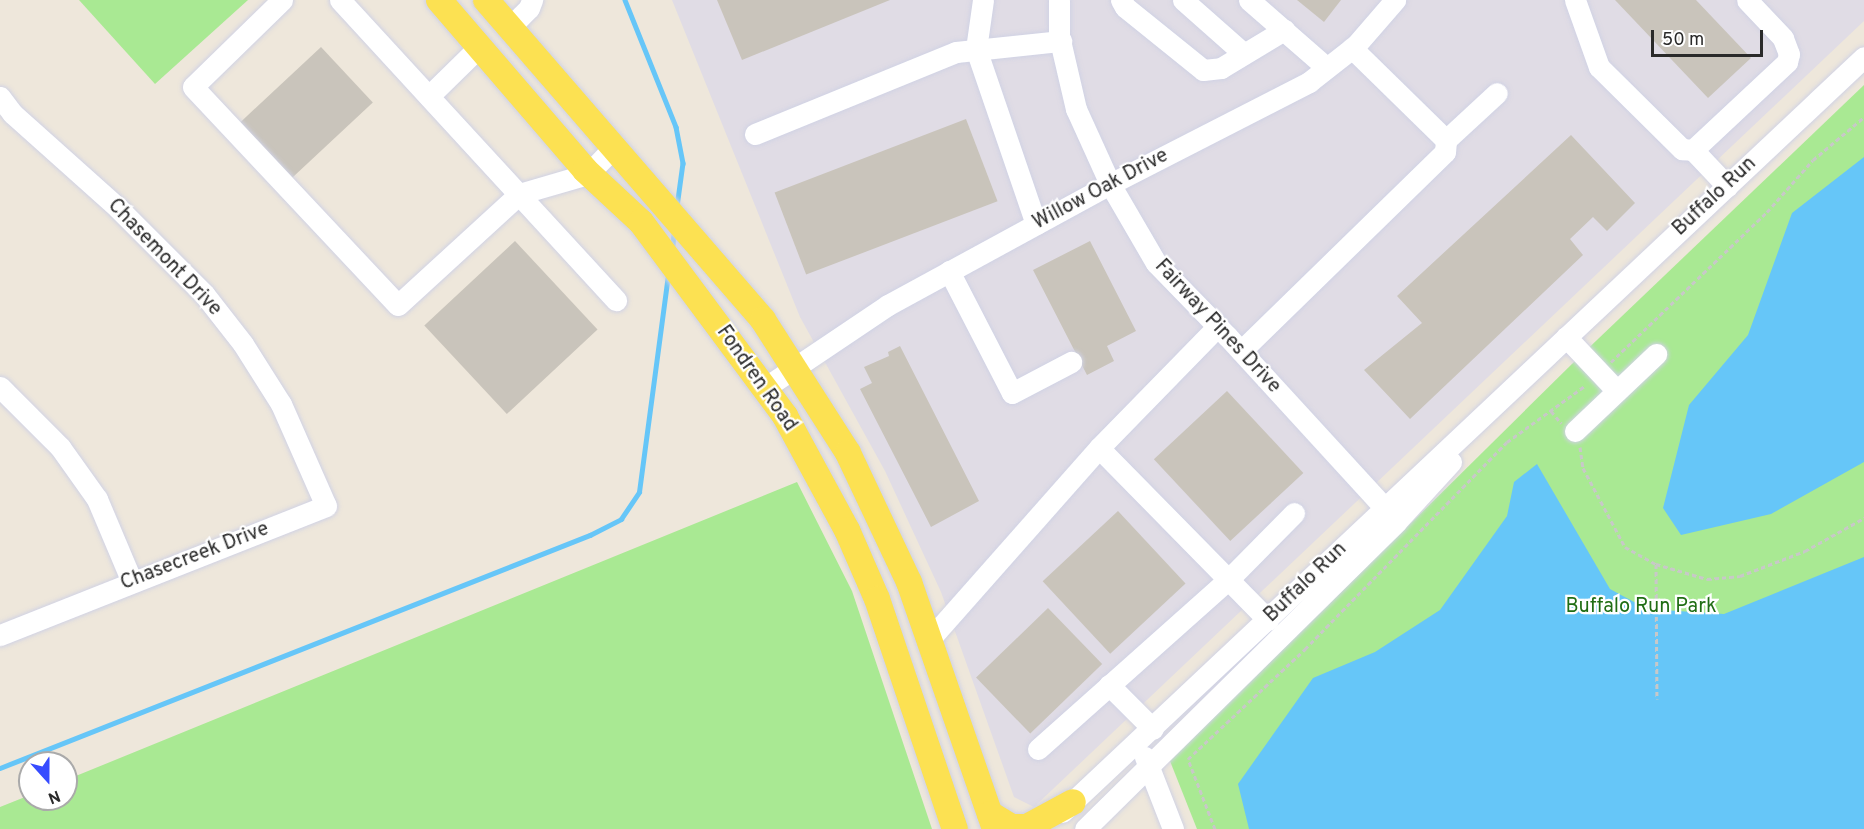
<!DOCTYPE html>
<style>
body{margin:0}
#map{position:relative;width:1864px;height:829px;overflow:hidden;background:#eee7db;font-family:Overpass,sans-serif}
div>[style]{position:absolute}
[style*='--x']{left:calc(var(--x)*1px);top:calc(var(--y)*1px);width:calc(var(--w)*1px);rotate:calc(var(--a)*1deg)}
.industrial>*{inset:0;background:#e0dce5}
.green>*{inset:0;background:#a9e993}
.water>*{inset:0;background:#66c6f8}
.stream>*{height:4.5px;margin:-2.25px;padding:0 2.25px;transform-origin:2.25px;border-radius:2.25px;background:#66c6f8}
.building>*{inset:0;background:#c9c4bb;transform-origin:0 0}
.path>*{height:3px;margin-top:-1.5px;transform-origin:0;background:repeating-linear-gradient(90deg,#c8c8c8 0 4.5px,transparent 0 7.5px)}
.roads{filter:drop-shadow(0 0 2px #d0d2e4) drop-shadow(0 0 2px #d0d2e4)}
.minor>*{height:21px;margin:-10.5px;padding:0 10.5px;transform-origin:10.5px;border-radius:10.5px;background:#fff}
.major>*{height:26px;margin:-13px;padding:0 13px;transform-origin:13px;border-radius:13px;background:#fce152}
span{translate:-50% -50%;white-space:nowrap;text-align:center;line-height:1.15;-webkit-text-stroke:4.5px #fff;paint-order:stroke}
.street-label{font-size:20px;color:#2a2a2a}
.park-label{font-size:20px;color:#206d14}
.north{position:absolute;left:18px;top:751px;width:60px;height:60px;box-sizing:border-box;background:#fff;border:2px solid #aaa;border-radius:50%;rotate:159deg;font-size:16px;font-weight:700;line-height:24px;text-align:center;color:#2a2a2a}
.north::after{content:'';display:block;margin:auto;width:21px;height:27px;background:#374cff;clip-path:polygon(50% 0,100% 100%,50% 72%,0 100%)}
.scale{position:absolute;left:1651px;top:30px;width:112px;height:27px;box-sizing:border-box;border:3px solid #2a2a2a;border-top:0;padding-left:8px;font-size:18px;line-height:21px;white-space:nowrap;color:#2a2a2a;-webkit-text-stroke:4px #fff;paint-order:stroke}
</style>
<div id="map">
<div class="industrial">
<div style="clip-path:polygon(672px 0,1864px 0,1864px 21px,1034px 807px,1014px 797px,941px 592px,885px 471px,800px 317px)"></div>
</div>
<div class="green">
<div style="clip-path:polygon(79px 0,248px 0,155px 84px)"></div>
<div style="clip-path:polygon(1864px 85px,1864px 829px,1197px 829px,1170px 761px,1575px 361px)"></div>
<div style="clip-path:polygon(797px 482px,852px 591px,932px 829px,0 829px,0 807px,30px 795px,30px 799px,66px 799px,66px 780px)"></div>
</div>
<div class="water">
<div style="clip-path:polygon(1864px 157px,1864px 462px,1771px 514px,1681px 535px,1663px 508px,1689px 405px,1748px 335px,1792px 213px)"></div>
<div style="clip-path:polygon(1537px 464px,1610px 589px,1647px 609px,1724px 614px,1864px 557px,1864px 829px,1249px 829px,1238px 784px,1313px 678px,1375px 652px,1440px 610px,1507px 516px,1514px 482px)"></div>
</div>
<div class="stream">
<div style="--x:625;--y:0;--w:137;--a:68.1"></div>
<div style="--x:676;--y:127;--w:37;--a:79"></div>
<div style="--x:683;--y:163;--w:44;--a:97.8"></div>
<div style="--x:672;--y:249;--w:19;--a:-84"></div>
<div style="--x:0;--y:768;--w:634;--a:-21.55"></div>
<div style="--x:590;--y:535;--w:35;--a:-27"></div>
<div style="--x:621;--y:519;--w:32;--a:-56"></div>
<div style="--x:639;--y:492;--w:219;--a:-82.4"></div>
</div>
<div class="building">
<div style="clip-path:polygon(717px 0,890px 0,742px 60px)"></div>
<div style="clip-path:polygon(1297px 0,1341px 0,1324px 22px)"></div>
<div style="clip-path:polygon(1615px 0,1696px 0,1751px 58px,1708px 98px)"></div>
<div style="left:321px;top:47px;width:76px;height:111px;rotate:47deg"></div>
<div style="left:966px;top:119px;width:88px;height:205px;rotate:69deg"></div>
<div style="clip-path:polygon(1571px 135px,1635px 203px,1607px 231px,1593px 217px,1570px 239px,1583px 255px,1410px 419px,1364px 370px,1422px 323px,1397px 296px)"></div>
<div style="left:515px;top:241px;width:121px;height:124px;rotate:47deg"></div>
<div style="clip-path:polygon(1090px 241px,1136px 331px,1107px 346px,1114px 361px,1087px 375px,1033px 270px)"></div>
<div style="clip-path:polygon(900px 346px,979px 501px,931px 527px,860px 389px,872px 383px,864px 367px,889px 356px,888px 352px)"></div>
<div style="left:1227px;top:391px;width:112px;height:100px;rotate:47deg"></div>
<div style="left:1118px;top:511px;width:99px;height:103px;rotate:47deg"></div>
<div style="left:1048px;top:608px;width:78px;height:100px;rotate:46deg"></div>
</div>
<div class="path">
<div style="--x:1611;--y:362;--w:216;--a:-43.9"></div>
<div style="--x:1767;--y:212;--w:69;--a:-48.5"></div>
<div style="--x:1813;--y:160;--w:67;--a:-40.1"></div>
<div style="--x:1551;--y:411;--w:16;--a:50"></div>
<div style="--x:1580;--y:447;--w:21;--a:82"></div>
<div style="--x:1583;--y:468;--w:89;--a:62"></div>
<div style="--x:1625;--y:547;--w:35;--a:29"></div>
<div style="--x:1656;--y:564;--w:53;--a:16.4"></div>
<div style="--x:1707;--y:579;--w:33;--a:-5"></div>
<div style="--x:1740;--y:576;--w:70;--a:-21"></div>
<div style="--x:1805;--y:551;--w:68;--a:-29.2"></div>
<div style="--x:1656;--y:564;--w:135;--a:89.6"></div>
<div style="--x:1215;--y:829;--w:75;--a:-111.1"></div>
<div style="--x:1188;--y:759;--w:161;--a:-43.2"></div>
<div style="--x:1305;--y:649;--w:289;--a:-45.7"></div>
<div style="--x:1507;--y:442;--w:97;--a:-35.8"></div>
</div>
<div class="roads">
<div class="minor">
<div style="--x:282;--y:0;--w:124;--a:135.7"></div>
<div style="--x:193;--y:87;--w:299;--a:46.8"></div>
<div style="--x:398;--y:305;--w:164;--a:-42.5"></div>
<div style="--x:519;--y:194;--w:72;--a:-16.2"></div>
<div style="--x:588;--y:174;--w:37;--a:-46"></div>
<div style="--x:340;--y:0;--w:408;--a:47.4"></div>
<div style="--x:983;--y:0;--w:49;--a:98.1"></div>
<div style="--x:976;--y:49;--w:185;--a:71.1"></div>
<div style="--x:1059;--y:0;--w:36;--a:90"></div>
<div style="--x:1059;--y:36;--w:75;--a:76.9"></div>
<div style="--x:1076;--y:109;--w:82;--a:65.6"></div>
<div style="--x:1110;--y:184;--w:91;--a:59.8"></div>
<div style="--x:1156;--y:263;--w:103;--a:45.8"></div>
<div style="--x:1228;--y:337;--w:244;--a:47.5"></div>
<div style="--x:1121;--y:0;--w:8;--a:60"></div>
<div style="--x:1125;--y:7;--w:100;--a:38.9"></div>
<div style="--x:1203;--y:70;--w:18;--a:-6"></div>
<div style="--x:1221;--y:68;--w:74;--a:-31.1"></div>
<div style="--x:1183;--y:0;--w:81;--a:41.5"></div>
<div style="--x:1249;--y:0;--w:103;--a:41.1"></div>
<div style="--x:1575;--y:0;--w:71;--a:70.3"></div>
<div style="--x:1599;--y:67;--w:117;--a:44.7"></div>
<div style="--x:1682;--y:149;--w:11;--a:5"></div>
<div style="--x:1693;--y:150;--w:129;--a:-43.1"></div>
<div style="--x:1787;--y:62;--w:8;--a:-76"></div>
<div style="--x:1789;--y:54;--w:17;--a:-111"></div>
<div style="--x:1783;--y:38;--w:52;--a:-133.5"></div>
<div style="--x:511;--y:26;--w:25;--a:-45"></div>
<div style="--x:529;--y:8;--w:9;--a:-69"></div>
<div style="--x:1352;--y:48;--w:132;--a:44.4"></div>
<div style="--x:429;--y:96;--w:70;--a:-44.4"></div>
<div style="--x:0;--y:97;--w:21;--a:53"></div>
<div style="--x:13;--y:114;--w:141;--a:41.8"></div>
<div style="--x:118;--y:208;--w:122;--a:45"></div>
<div style="--x:204;--y:294;--w:63;--a:52"></div>
<div style="--x:243;--y:344;--w:71;--a:57.7"></div>
<div style="--x:281;--y:404;--w:111;--a:66.2"></div>
<div style="--x:326;--y:506;--w:351;--a:158.4"></div>
<div style="--x:755;--y:134;--w:217;--a:-22.2"></div>
<div style="--x:956;--y:52;--w:106;--a:-6"></div>
<div style="--x:1693;--y:150;--w:50;--a:46.6"></div>
<div style="--x:949;--y:271;--w:137;--a:62.7"></div>
<div style="--x:1012;--y:393;--w:67;--a:-27.7"></div>
<div style="--x:1218;--y:326;--w:170;--a:134.3"></div>
<div style="--x:1099;--y:448;--w:241;--a:45.5"></div>
<div style="--x:1566;--y:337;--w:74;--a:46.6"></div>
<div style="--x:1241;--y:351;--w:285;--a:-44.3"></div>
<div style="--x:1445;--y:152;--w:12;--a:-85"></div>
<div style="--x:1446;--y:140;--w:69;--a:-42.7"></div>
<div style="--x:0;--y:387;--w:85;--a:45"></div>
<div style="--x:60;--y:447;--w:64;--a:54.6"></div>
<div style="--x:97;--y:499;--w:90;--a:67.1"></div>
<div style="--x:763;--y:389;--w:151;--a:-33.9"></div>
<div style="--x:888;--y:305;--w:253;--a:-28.6"></div>
<div style="--x:1110;--y:184;--w:224;--a:-27.1"></div>
<div style="--x:1309;--y:82;--w:60;--a:-38.2"></div>
<div style="--x:1356;--y:45;--w:60;--a:-49.1"></div>
<div style="--x:1575;--y:431;--w:112;--a:-43.5"></div>
<div style="--x:929;--y:640;--w:256;--a:-48.5"></div>
<div style="--x:1109;--y:685;--w:62;--a:45"></div>
<div style="--x:1038;--y:749;--w:254;--a:-41.7"></div>
<div style="--x:1228;--y:580;--w:94;--a:-45.4"></div>
<div style="--x:1145;--y:757;--w:77;--a:68.7"></div>
<div style="--x:1062;--y:812;--w:1101;--a:-43.27"></div>
<div style="--x:1085;--y:829;--w:438;--a:-44.6"></div>
<div style="--x:1397;--y:521;--w:80;--a:-47.5"></div>
</div>
<div class="major">
<div style="--x:439;--y:0;--w:224;--a:49.3"></div>
<div style="--x:585;--y:170;--w:76;--a:42.9"></div>
<div style="--x:641;--y:222;--w:242;--a:53.4"></div>
<div style="--x:785;--y:416;--w:130;--a:61.5"></div>
<div style="--x:847;--y:530;--w:75;--a:66.5"></div>
<div style="--x:877;--y:599;--w:243;--a:71.3"></div>
<div style="--x:486;--y:0;--w:423;--a:49.1"></div>
<div style="--x:763;--y:320;--w:158;--a:57.4"></div>
<div style="--x:848;--y:453;--w:143;--a:64.7"></div>
<div style="--x:909;--y:582;--w:262;--a:70.8"></div>
<div style="--x:990;--y:814;--w:26;--a:31"></div>
<div style="--x:1012;--y:827;--w:15;--a:0"></div>
<div style="--x:1027;--y:827;--w:52;--a:-28.5"></div>
</div>
</div>
<div class="street-label">
<span style="left:1101px;top:190px;rotate:-28deg">Willow Oak Drive</span>
<span style="left:1715px;top:197px;rotate:-43deg">Buffalo Run</span>
<span style="left:164px;top:258px;rotate:46deg">Chasemont Drive</span>
<span style="left:1217px;top:327px;rotate:47deg">Fairway Pines Drive</span>
<span style="left:756px;top:379px;rotate:55deg">Fondren Road</span>
<span style="left:195px;top:557px;rotate:-21deg">Chasecreek Drive</span>
<span style="left:1306px;top:583px;rotate:-44deg">Buffalo Run</span>
</div>
<div class="park-label">
<span style="left:1641px;top:607px">Buffalo Run Park</span>
</div>
<div class="north">N</div>
<div class="scale">50 m</div>
</div>
